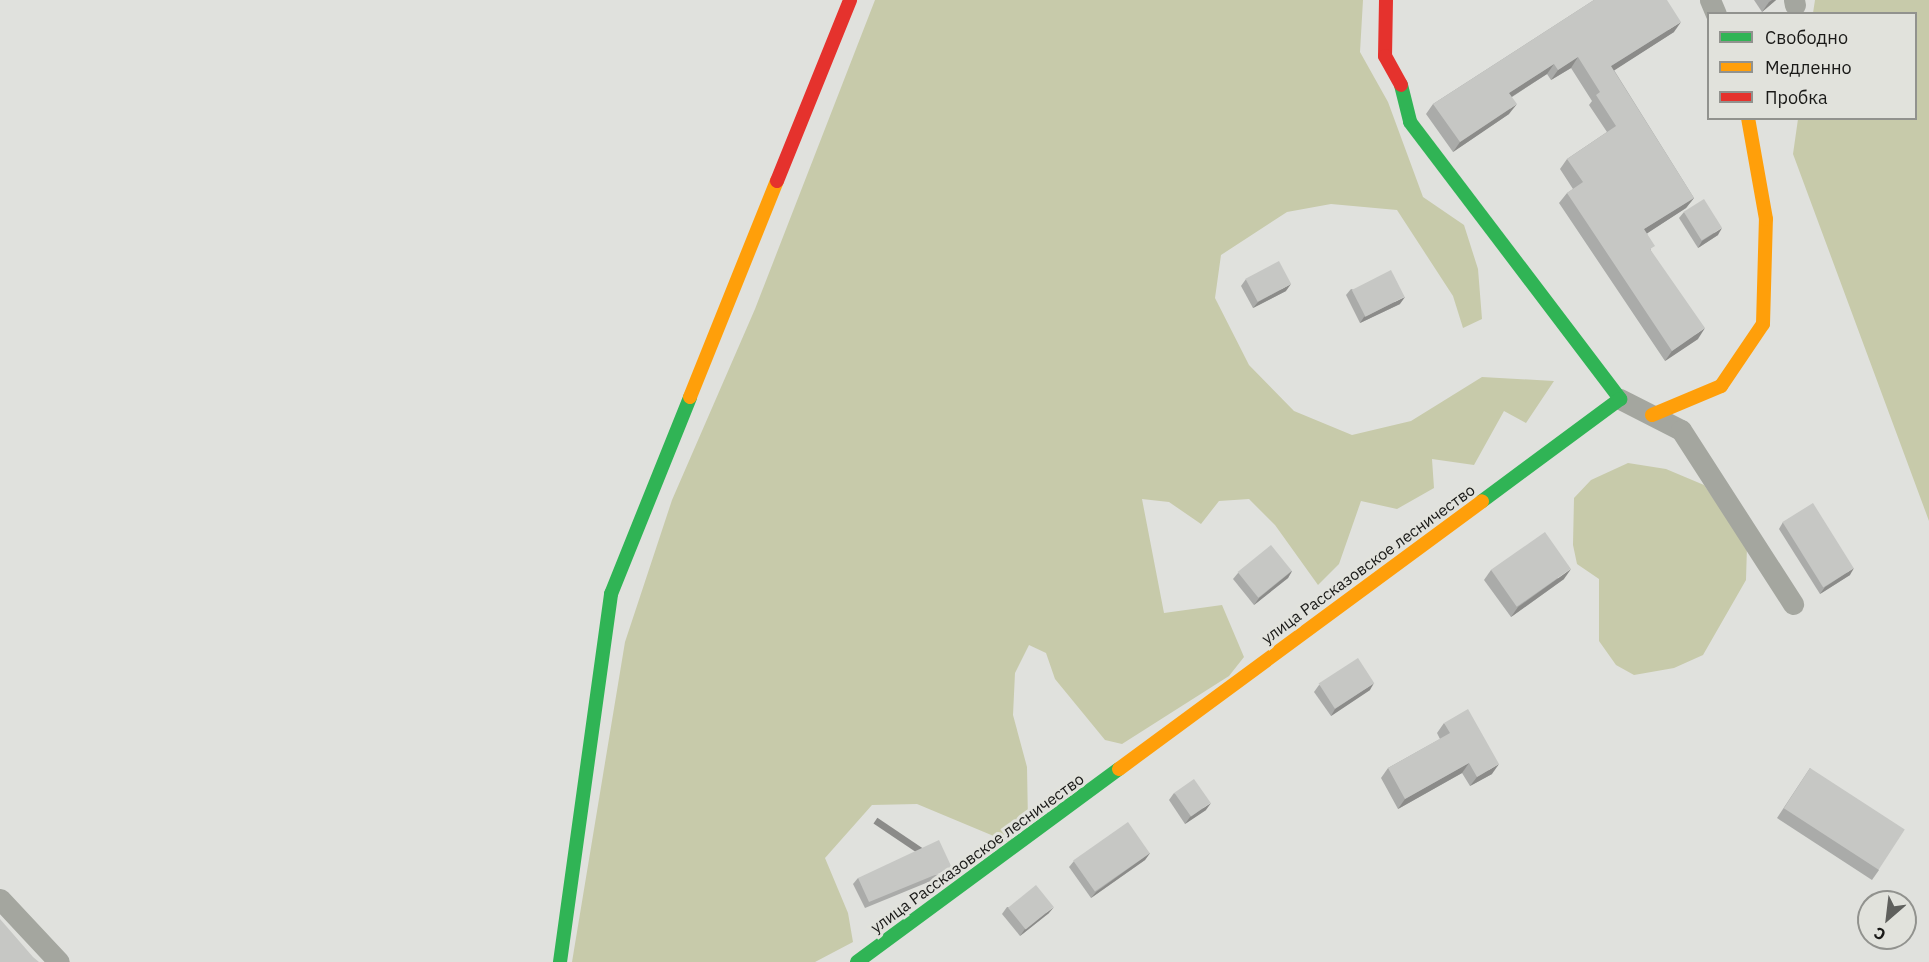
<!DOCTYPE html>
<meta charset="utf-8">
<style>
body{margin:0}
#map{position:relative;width:1929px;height:962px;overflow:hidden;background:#e0e1dd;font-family:"IBM Plex Sans",sans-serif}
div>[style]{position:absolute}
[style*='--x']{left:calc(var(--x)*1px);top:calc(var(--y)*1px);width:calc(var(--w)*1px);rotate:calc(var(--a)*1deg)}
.forest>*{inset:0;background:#c7caaa}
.street>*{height:21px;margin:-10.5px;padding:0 10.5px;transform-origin:10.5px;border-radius:10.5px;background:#a4a69f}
.fast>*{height:14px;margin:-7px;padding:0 7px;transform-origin:7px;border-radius:7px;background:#30b455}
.slow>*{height:14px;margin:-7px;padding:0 7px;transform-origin:7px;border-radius:7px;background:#ff9f0a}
.jam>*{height:14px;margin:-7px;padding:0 7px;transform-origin:7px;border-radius:7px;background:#e5322d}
.wall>*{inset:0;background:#aaaba9}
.shaded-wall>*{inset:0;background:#8b8b89;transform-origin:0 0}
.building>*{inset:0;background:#c6c7c4;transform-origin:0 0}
span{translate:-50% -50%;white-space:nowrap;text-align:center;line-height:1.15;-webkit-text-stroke:6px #e1e2dc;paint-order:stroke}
.street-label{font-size:16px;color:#1a1a18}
.legend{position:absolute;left:1707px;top:12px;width:210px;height:108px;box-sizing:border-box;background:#e1e2dc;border:2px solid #91928e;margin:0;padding:8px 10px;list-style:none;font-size:18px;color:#1a1a18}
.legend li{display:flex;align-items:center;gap:12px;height:30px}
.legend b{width:30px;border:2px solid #91928e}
.north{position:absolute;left:1857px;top:890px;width:60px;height:60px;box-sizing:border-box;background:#e1e2dc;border:2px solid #91928e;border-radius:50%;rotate:208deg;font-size:16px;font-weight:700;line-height:24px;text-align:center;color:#1a1a18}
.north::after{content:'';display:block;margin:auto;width:21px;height:27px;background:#5f605d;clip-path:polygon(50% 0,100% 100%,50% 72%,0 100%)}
</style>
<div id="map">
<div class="forest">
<div style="clip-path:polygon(875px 0,1363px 0,1360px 52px,1388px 102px,1423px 197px,1464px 225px,1478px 269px,1482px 319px,1463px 328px,1453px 296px,1397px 210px,1331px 204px,1287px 212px,1221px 255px,1215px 298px,1249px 365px,1294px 411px,1352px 435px,1411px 421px,1482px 377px,1554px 381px,1526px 423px,1504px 411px,1474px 465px,1432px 459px,1434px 488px,1397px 509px,1361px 501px,1339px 564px,1318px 585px,1275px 525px,1249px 499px,1219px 501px,1201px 524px,1169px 502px,1142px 499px,1164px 613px,1222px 605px,1244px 657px,1229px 676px,1122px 744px,1105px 740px,1055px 679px,1046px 653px,1029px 645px,1015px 673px,1013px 715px,1027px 767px,1028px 822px,1008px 842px,917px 804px,872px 805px,825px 858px,848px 913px,853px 942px,815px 962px,572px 962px,625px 642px,672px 500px,755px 309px)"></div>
<div style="clip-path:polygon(1815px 0,1929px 0,1929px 521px,1793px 154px,1798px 119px,1916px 118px,1916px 14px,1813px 13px)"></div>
<div style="clip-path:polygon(1628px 463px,1666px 469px,1704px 485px,1747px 546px,1746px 580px,1703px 655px,1674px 668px,1634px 675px,1616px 665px,1599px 641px,1599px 579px,1577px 564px,1573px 545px,1574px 498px,1591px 480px)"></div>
</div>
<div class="street">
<div style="--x:1710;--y:0;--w:15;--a:67"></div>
<div style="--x:1794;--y:0;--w:5;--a:79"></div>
<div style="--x:1620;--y:399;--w:68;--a:26.9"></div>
<div style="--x:1681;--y:430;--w:207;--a:57.2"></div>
<div style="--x:0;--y:899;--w:86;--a:46.9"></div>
</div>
<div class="fast">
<div style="--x:1401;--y:85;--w:38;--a:76"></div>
<div style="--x:1410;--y:122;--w:348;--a:52.8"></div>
<div style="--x:1620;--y:399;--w:172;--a:143.5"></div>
<div style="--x:560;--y:962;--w:372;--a:-82.1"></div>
<div style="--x:611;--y:594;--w:212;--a:-68.1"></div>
<div style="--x:857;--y:962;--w:325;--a:-36.4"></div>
</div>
<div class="slow">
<div style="--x:690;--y:397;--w:233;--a:-68.1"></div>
<div style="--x:1652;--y:415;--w:75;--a:-22.8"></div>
<div style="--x:1721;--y:386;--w:75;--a:-55.9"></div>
<div style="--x:1763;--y:324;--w:105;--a:-88.4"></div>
<div style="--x:1766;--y:219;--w:103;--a:-100.1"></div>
<div style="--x:1119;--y:769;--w:451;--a:-36.4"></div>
</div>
<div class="jam">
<div style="--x:1386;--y:0;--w:56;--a:91"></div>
<div style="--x:1385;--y:56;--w:33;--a:61"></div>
<div style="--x:777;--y:181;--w:195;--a:-68"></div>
</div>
<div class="wall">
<div style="clip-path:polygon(1594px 0,1674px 32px,1614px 70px,1694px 198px,1686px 208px,1647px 233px,1651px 251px,1698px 339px,1665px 361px,1559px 203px,1567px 193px,1573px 189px,1560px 169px,1567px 159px,1607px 132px,1589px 105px,1592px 101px,1571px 68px,1551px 80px,1547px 74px,1512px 97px,1509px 114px,1453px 152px,1426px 114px,1433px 104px)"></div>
<div style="clip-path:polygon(1754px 0,1776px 0,1762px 12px)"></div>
<div style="clip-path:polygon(1684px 212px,1718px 235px,1698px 248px,1679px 218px)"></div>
<div style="clip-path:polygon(1246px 279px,1286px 291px,1253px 308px,1241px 286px)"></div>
<div style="clip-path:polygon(1351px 289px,1400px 304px,1360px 323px,1346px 295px)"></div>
<div style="clip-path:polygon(1783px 522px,1850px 575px,1820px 594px,1779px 529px)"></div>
<div style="clip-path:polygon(1491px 570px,1564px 579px,1511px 617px,1484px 580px)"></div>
<div style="clip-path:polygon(1292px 571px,1288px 578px,1254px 605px,1233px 579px,1238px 573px)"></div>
<div style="clip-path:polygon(1319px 685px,1370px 690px,1331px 716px,1314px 692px)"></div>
<div style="clip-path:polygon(1444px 723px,1492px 774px,1470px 786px,1462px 773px,1398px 809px,1381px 778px,1388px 768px,1440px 739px,1437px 733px)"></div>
<div style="clip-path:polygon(1810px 768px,1879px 870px,1872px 880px,1777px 818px)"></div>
<div style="clip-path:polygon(1174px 793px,1206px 810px,1185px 824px,1169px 800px)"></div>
<div style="clip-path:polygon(1150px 853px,1145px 860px,1091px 898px,1069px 867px,1074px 861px)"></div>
<div style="clip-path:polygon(948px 874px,865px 908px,853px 884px,858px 878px)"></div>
<div style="clip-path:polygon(1007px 907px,1049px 913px,1020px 936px,1002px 914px)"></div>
</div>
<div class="shaded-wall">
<div style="clip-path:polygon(1772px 0,1776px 0,1762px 12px,1769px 2px)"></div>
<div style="clip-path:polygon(1681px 22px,1674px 32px,1604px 77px,1611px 66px)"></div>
<div style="clip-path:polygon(1578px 57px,1571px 68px,1551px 80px,1558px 70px)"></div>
<div style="clip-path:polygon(1554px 64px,1547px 74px,1502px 103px,1509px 93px)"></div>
<div style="clip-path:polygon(1517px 104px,1509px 114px,1453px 152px,1460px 142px)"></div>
<div style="clip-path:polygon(1694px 198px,1686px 208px,1637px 240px,1644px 229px)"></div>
<div style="clip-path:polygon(1722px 228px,1718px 235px,1698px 248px,1702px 241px)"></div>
<div style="clip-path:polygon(1291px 284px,1286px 291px,1253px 308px,1258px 302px)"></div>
<div style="clip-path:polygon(1405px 297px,1400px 304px,1360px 323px,1364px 317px)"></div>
<div style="clip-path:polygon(1705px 328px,1698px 339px,1665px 361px,1672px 351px)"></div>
<div style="clip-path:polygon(1854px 568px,1850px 575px,1820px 594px,1825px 587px)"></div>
<div style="clip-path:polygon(1571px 569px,1564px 579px,1511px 617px,1518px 607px)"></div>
<div style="clip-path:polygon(1292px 571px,1288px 578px,1254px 605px,1259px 598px)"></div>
<div style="clip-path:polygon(1374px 683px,1370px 690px,1331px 716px,1335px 709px)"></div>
<div style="clip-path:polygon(1469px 763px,1462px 773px,1398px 809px,1405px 799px)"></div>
<div style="clip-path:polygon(1499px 764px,1492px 774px,1470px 786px,1477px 777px)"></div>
<div style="clip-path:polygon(1211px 803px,1206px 810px,1185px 824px,1190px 817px)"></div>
<div style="clip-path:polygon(1150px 853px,1145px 860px,1091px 898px,1096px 892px)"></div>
<div style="left:952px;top:868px;width:7px;height:90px;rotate:124deg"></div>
<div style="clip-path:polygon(1054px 907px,1049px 913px,1020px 936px,1025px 929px)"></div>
</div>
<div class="building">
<div style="clip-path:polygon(1594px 0,1667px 0,1681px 22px,1611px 66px,1694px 198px,1644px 229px,1655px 246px,1650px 249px,1705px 328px,1672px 351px,1567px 193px,1583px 182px,1567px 159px,1616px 126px,1596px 95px,1600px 92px,1578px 57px,1558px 70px,1554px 64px,1509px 93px,1517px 104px,1460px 142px,1433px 104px)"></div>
<div style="left:1704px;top:199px;width:34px;height:24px;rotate:58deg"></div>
<div style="left:1279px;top:261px;width:26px;height:38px;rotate:62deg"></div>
<div style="left:1391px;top:270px;width:30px;height:44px;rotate:63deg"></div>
<div style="left:1813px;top:503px;width:77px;height:36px;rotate:58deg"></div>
<div style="left:1545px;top:532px;width:45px;height:66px;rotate:55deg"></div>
<div style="left:1271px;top:545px;width:33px;height:43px;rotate:51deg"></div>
<div style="left:1358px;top:658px;width:30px;height:47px;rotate:57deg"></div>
<div style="clip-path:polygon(1468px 709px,1499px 764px,1477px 777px,1469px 763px,1405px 799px,1388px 768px,1450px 733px,1444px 723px)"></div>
<div style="left:1810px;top:768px;width:113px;height:48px;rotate:33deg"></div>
<div style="left:1194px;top:779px;width:29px;height:24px;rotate:55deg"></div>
<div style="left:1128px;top:822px;width:38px;height:67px;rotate:55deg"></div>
<div style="clip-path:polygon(939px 840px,952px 868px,869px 902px,858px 878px)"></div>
<div style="left:1036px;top:885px;width:28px;height:36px;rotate:51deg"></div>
<div style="clip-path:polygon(0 919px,33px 957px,39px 962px,0 962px)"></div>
</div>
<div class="street-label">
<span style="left:1368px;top:564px;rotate:-36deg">улица Рассказовское лесничество</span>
<span style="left:977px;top:853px;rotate:-36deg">улица Рассказовское лесничество</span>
</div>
<ul class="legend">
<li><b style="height:8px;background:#30b455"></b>Свободно</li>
<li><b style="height:8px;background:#ff9f0a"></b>Медленно</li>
<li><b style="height:8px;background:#e5322d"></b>Пробка</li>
</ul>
<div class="north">С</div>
</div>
